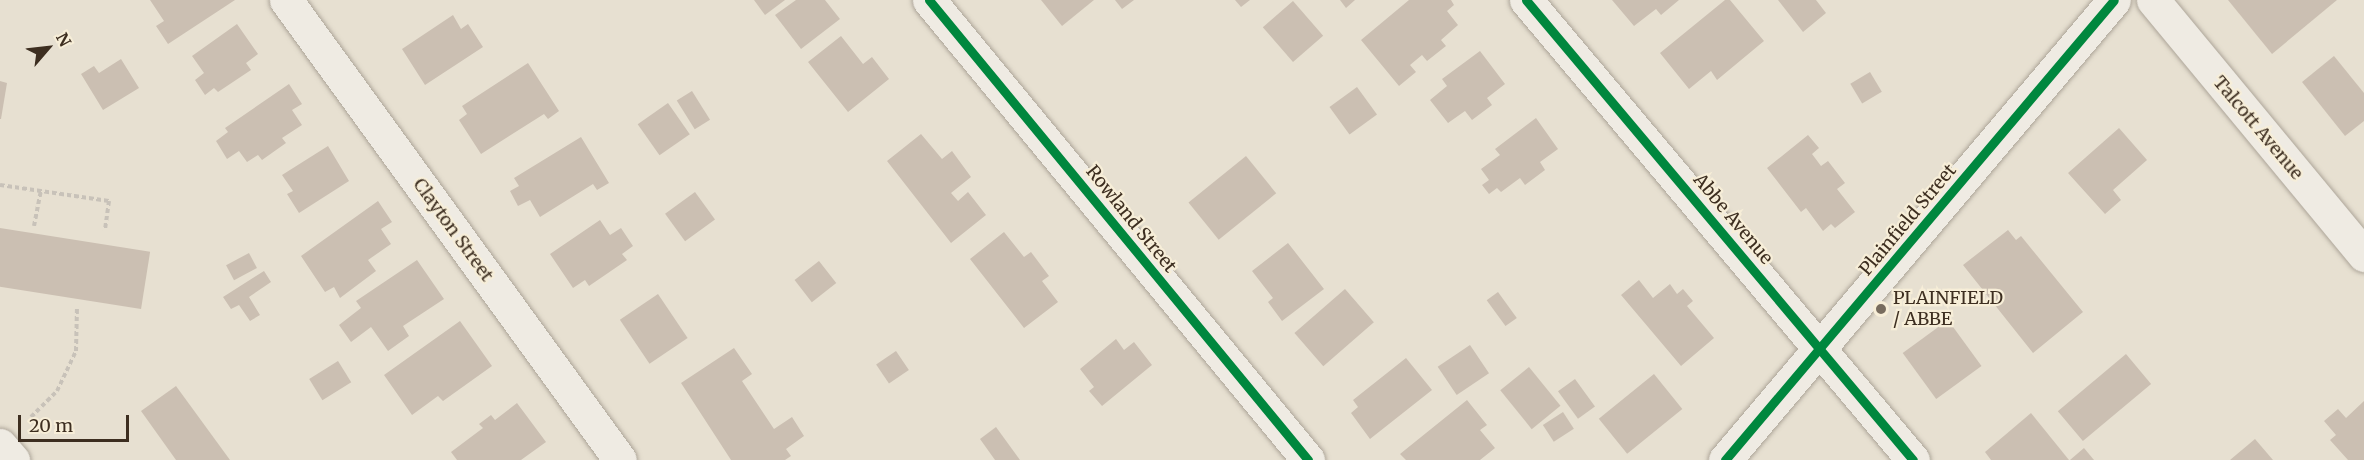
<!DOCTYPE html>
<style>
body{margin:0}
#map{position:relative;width:2364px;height:460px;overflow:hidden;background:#e7e0d1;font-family:Merriweather,serif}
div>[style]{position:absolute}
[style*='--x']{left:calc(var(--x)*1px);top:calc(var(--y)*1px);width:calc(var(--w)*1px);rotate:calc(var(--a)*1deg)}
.building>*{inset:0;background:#cbbfb2;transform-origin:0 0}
.path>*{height:4px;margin-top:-2px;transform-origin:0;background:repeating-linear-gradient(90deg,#c8c2b9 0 4.5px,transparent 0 7.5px)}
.roads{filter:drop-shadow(0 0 2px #ada599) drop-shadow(0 0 2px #ada599)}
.minor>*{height:33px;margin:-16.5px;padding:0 16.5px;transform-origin:16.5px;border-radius:16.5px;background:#efebe3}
.cycleway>*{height:9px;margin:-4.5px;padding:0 4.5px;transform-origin:4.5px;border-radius:4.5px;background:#00873e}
.dots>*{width:16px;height:16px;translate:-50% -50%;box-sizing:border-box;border:3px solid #f7eed8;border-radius:50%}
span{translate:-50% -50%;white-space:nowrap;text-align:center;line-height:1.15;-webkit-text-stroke:4.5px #f7eed8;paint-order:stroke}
.street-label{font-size:18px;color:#3d2e20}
.poi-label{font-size:18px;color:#3d2e20}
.left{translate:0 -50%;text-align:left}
.north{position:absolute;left:18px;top:18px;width:60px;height:60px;-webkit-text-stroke:4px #f7eed8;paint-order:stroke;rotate:62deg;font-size:16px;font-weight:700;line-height:24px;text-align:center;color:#3d2e20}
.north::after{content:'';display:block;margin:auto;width:21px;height:27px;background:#3d2e20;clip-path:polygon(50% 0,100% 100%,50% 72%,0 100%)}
.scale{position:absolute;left:18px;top:415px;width:111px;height:27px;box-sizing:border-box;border:3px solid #3d2e20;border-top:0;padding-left:8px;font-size:18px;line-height:21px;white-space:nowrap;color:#3d2e20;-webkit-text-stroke:4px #f7eed8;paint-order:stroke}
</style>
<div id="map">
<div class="building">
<div style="clip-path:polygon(150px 0,235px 0,168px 44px,156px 26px,164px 21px)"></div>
<div style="clip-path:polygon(754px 0,785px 0,765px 15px)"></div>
<div style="clip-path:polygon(796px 0,825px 0,840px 19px,801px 49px,775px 15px)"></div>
<div style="clip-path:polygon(1041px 0,1094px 0,1062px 26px)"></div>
<div style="clip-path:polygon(1115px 0,1134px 0,1122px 9px)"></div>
<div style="clip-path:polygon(1235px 0,1250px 0,1241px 7px)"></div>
<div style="clip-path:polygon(1340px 0,1355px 0,1346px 8px)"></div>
<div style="clip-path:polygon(1409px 0,1451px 0,1454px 5px,1447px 11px,1458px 25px,1441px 40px,1446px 46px,1427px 61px,1422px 55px,1410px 65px,1416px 72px,1399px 86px,1361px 40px)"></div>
<div style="clip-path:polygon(1612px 0,1679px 0,1661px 15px,1656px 9px,1634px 26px)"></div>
<div style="clip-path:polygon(1725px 0,1730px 0,1764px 41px,1717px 80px,1711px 71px,1689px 89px,1660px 53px)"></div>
<div style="clip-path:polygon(1778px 0,1816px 0,1826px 13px,1803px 32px)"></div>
<div style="clip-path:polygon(2228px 0,2337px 0,2272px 54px)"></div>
<div style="left:1293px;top:1px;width:46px;height:40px;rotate:49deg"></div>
<div style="clip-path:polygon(453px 15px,461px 29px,468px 24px,483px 47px,425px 85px,402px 49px)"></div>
<div style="clip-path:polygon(237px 24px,258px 54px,246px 63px,251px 70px,218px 92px,214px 88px,205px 95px,195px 80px,204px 73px,192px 56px)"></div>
<div style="clip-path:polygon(841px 36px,863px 64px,872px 57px,889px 79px,848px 112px,808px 62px)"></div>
<div style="clip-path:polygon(1480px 51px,1505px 84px,1487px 98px,1492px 105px,1472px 120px,1465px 111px,1448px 123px,1430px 100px,1447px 86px,1442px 79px)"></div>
<div style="clip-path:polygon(2334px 56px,2364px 93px,2364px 121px,2345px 136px,2302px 82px)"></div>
<div style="clip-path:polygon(121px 59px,139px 88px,103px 110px,81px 74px,94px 66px,99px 73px)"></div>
<div style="clip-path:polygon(528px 63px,559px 111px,548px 119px,544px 114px,481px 154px,459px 120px,467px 114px,462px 106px)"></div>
<div style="left:1870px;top:72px;width:23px;height:23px;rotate:59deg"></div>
<div style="clip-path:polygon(0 81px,7px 83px,1px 119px,0 119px)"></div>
<div style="clip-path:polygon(289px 84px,302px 104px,292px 110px,302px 125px,282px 138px,286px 143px,262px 160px,258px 155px,247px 162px,239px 151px,227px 159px,216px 141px,228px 132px,225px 128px)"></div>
<div style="left:1357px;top:87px;width:34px;height:34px;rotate:54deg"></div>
<div style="left:692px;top:91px;width:34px;height:18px;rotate:58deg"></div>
<div style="left:668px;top:103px;width:38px;height:37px;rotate:55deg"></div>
<div style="clip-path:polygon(1536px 118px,1558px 149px,1540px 162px,1545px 170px,1525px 185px,1520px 178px,1501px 192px,1497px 188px,1489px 194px,1482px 185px,1489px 180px,1481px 169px,1500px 155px,1495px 149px)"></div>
<div style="clip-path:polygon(2119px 128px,2147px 160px,2113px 190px,2121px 200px,2105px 214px,2068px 173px)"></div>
<div style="clip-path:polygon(921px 134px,942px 159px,952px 151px,971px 177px,951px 193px,958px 201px,968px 192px,986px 215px,951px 243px,887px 161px)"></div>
<div style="clip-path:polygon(1808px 135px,1819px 148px,1812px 154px,1821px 166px,1828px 161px,1845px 183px,1837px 189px,1855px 212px,1835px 228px,1831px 224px,1823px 231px,1806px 208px,1801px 212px,1767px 168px)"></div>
<div style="clip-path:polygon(581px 137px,609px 183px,597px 190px,593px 184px,540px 217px,530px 200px,518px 206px,510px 191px,519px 186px,514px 178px)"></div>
<div style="clip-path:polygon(328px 146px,349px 181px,299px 213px,287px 194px,293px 191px,282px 175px)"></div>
<div style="left:1246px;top:156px;width:48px;height:74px;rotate:51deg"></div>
<div style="left:695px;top:192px;width:34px;height:37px;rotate:54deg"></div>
<div style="clip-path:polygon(378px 201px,392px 222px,381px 229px,391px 244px,368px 260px,376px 271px,340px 298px,334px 287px,325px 292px,301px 256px)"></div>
<div style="clip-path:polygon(600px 220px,610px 235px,621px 228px,633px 246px,622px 254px,627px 260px,589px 286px,585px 280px,573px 288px,550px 254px)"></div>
<div style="left:0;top:228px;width:152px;height:58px;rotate:9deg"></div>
<div style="clip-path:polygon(2008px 230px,2016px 240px,2021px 236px,2083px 312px,2033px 353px,1963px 265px)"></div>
<div style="clip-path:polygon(1004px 232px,1024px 257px,1031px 252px,1049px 276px,1042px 281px,1058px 302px,1024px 328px,970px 259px)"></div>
<div style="clip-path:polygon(1288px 243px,1324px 289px,1282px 321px,1268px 302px,1273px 298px,1252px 271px)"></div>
<div style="left:249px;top:253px;width:17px;height:26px;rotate:62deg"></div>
<div style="clip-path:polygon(417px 260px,444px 299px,403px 326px,409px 336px,388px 351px,371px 327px,351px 342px,339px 325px,361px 308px,356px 301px)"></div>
<div style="left:819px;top:261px;width:28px;height:31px;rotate:52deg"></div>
<div style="clip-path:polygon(264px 271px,271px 282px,249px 297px,260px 315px,250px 321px,239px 305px,231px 309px,223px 297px)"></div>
<div style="clip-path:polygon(1639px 280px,1653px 298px,1670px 284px,1677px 294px,1683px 289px,1693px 301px,1687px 306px,1714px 338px,1681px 366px,1621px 295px)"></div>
<div style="left:1345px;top:289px;width:44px;height:67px;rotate:49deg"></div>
<div style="left:1498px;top:292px;width:32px;height:14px;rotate:54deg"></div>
<div style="left:658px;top:294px;width:53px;height:46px;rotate:56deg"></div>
<div style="left:1948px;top:320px;width:57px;height:56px;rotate:54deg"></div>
<div style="clip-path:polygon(460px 321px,492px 366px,443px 401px,438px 396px,412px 415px,384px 375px)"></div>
<div style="clip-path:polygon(1116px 339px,1124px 350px,1134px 342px,1152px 365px,1102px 406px,1089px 391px,1094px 387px,1080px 369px)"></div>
<div style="left:1470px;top:345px;width:34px;height:39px;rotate:56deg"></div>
<div style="clip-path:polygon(734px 348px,752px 374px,742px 381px,774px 429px,792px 417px,804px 436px,786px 449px,791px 456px,785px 460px,731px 460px,681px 383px)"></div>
<div style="left:896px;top:351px;width:23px;height:24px;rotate:56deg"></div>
<div style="left:2126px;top:354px;width:39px;height:89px;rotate:50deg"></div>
<div style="clip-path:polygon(1406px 358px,1432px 390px,1370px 439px,1351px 413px,1358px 407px,1353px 400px)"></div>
<div style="left:338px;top:361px;width:25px;height:34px;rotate:58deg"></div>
<div style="left:1529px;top:367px;width:50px;height:37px;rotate:51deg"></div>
<div style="left:1654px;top:374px;width:45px;height:71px;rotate:51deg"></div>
<div style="left:1575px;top:379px;width:34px;height:21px;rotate:54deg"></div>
<div style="clip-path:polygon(176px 386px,230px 460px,176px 460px,141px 411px)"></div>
<div style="clip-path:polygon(1467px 400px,1487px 425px,1480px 430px,1495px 448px,1480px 460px,1406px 460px,1400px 454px)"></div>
<div style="clip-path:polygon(2364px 401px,2364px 460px,2348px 460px,2330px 440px,2336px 435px,2324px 421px,2338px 409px,2346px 418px)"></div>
<div style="clip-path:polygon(517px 403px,546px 442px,521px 460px,457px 460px,451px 452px,483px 428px,479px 424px,491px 415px,495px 420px)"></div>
<div style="left:1563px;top:412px;width:20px;height:24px;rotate:57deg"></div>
<div style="clip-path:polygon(2031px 413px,2069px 460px,1991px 460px,1985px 452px)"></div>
<div style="clip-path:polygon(996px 427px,1020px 460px,995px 460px,980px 439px)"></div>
<div style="clip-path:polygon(2255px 439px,2273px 460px,2230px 460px)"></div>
<div style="clip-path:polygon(2084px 448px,2094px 460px,2070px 460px)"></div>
</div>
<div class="path">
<div style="--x:0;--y:185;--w:110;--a:8.4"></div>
<div style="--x:109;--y:201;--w:30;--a:98"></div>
<div style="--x:34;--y:226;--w:36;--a:-79"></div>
<div style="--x:31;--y:417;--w:37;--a:-45"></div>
<div style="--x:57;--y:391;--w:44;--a:-64.6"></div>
<div style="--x:76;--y:351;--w:43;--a:-88.7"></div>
</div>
<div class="roads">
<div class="minor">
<div style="--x:286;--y:0;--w:568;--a:54.02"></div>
<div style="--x:929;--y:0;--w:596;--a:50.51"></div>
<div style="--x:1526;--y:0;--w:601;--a:49.93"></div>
<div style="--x:2153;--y:0;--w:331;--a:50.4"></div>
<div style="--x:0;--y:445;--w:20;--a:49"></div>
<div style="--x:1725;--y:460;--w:602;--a:-49.78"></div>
</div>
</div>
<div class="cycleway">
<div style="--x:929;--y:0;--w:596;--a:50.51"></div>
<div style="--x:1526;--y:0;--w:601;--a:49.93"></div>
<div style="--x:1725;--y:460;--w:602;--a:-49.78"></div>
</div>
<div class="dots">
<div style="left:1881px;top:309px;background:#786c5e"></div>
</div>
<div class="street-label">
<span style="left:2258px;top:128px;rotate:50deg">Talcott Avenue</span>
<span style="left:1131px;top:219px;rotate:51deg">Rowland Street</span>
<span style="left:1733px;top:219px;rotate:50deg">Abbe Avenue</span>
<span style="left:1908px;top:220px;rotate:-50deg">Plainfield Street</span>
<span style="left:453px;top:230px;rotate:54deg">Clayton Street</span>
</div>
<div class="poi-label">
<span class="left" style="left:1893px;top:309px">PLAINFIELD<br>/ ABBE</span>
</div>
<div class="north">N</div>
<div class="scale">20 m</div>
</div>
